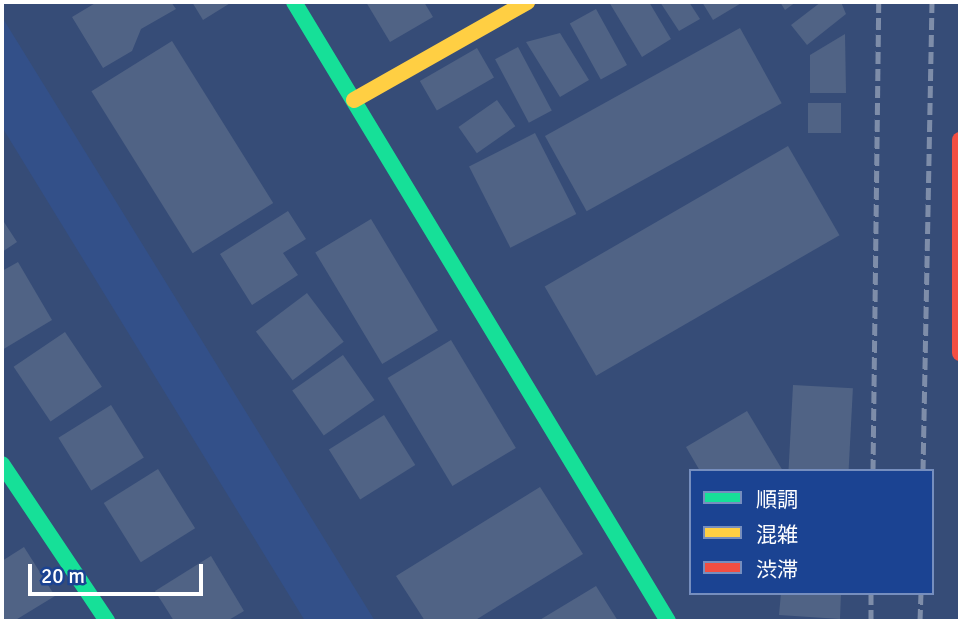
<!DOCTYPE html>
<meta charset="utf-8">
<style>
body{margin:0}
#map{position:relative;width:962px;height:623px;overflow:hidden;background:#364c77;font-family:Signika,"Noto Sans JP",sans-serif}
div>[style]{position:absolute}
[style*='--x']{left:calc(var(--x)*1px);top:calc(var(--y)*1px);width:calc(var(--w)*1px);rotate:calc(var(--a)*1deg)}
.water>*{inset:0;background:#335089}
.building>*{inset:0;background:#506385;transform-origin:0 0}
.fast>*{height:16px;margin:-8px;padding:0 8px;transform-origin:8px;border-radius:8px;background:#16e098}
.slow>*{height:16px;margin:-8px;padding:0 8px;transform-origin:8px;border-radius:8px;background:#ffcf43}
.jam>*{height:16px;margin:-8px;padding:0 8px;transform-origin:8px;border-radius:8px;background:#f24e42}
.rail>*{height:5px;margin-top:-2.5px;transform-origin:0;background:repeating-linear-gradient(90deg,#7e8da9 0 12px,transparent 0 17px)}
span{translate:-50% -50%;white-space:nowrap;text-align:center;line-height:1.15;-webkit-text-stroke:6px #1b4392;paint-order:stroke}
.frame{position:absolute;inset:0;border:4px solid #fff;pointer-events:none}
.legend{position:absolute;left:689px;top:469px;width:245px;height:126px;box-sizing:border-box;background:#1b4392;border:2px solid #768ebe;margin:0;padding:9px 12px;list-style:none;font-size:21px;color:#fff}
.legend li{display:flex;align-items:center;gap:14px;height:35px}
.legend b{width:35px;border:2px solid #768ebe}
.scale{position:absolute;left:28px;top:564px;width:175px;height:32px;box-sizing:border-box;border:4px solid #fff;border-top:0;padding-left:9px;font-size:21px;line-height:24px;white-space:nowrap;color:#fff;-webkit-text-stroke:5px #1b4392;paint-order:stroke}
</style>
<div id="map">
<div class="water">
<div style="clip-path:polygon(2px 17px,375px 621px,305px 621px,2px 127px)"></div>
</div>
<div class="building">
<div style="clip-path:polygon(97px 2px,171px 2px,176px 9px,141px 29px,132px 51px,103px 68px,72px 17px)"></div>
<div style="clip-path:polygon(192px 2px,232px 2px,203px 20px)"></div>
<div style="clip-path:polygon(366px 2px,424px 2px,433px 17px,390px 42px)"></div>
<div style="clip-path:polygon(609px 2px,649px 2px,671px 39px,642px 57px)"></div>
<div style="clip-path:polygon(660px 2px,689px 2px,700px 19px,679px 31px)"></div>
<div style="clip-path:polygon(702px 2px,743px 2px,713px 20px)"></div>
<div style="clip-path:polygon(780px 2px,796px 2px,785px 10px)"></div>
<div style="clip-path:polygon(821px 2px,841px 2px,846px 14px,807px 45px,791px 25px)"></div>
<div style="left:596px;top:9px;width:64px;height:30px;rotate:61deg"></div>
<div style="left:740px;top:28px;width:86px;height:223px;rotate:61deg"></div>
<div style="clip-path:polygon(560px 33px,589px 80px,560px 97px,526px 42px)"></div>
<div style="clip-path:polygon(845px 34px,846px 93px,810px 93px,810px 55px)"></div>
<div style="left:172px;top:41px;width:191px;height:95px;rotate:58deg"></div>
<div style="left:518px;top:47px;width:72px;height:26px;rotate:62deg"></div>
<div style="left:477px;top:48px;width:34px;height:66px;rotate:60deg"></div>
<div style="left:497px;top:100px;width:32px;height:47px;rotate:55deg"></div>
<div style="left:841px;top:103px;width:30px;height:33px;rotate:90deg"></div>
<div style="left:535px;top:133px;width:91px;height:74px;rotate:63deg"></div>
<div style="left:788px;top:146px;width:103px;height:281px;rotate:60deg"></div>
<div style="clip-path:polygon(288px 211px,306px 239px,283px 253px,298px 275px,252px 305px,220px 254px)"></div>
<div style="clip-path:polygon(2px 219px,17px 242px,2px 252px)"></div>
<div style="left:371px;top:219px;width:130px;height:65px;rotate:59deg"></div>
<div style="clip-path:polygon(18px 262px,52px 320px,2px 350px,2px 271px)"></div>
<div style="left:307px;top:293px;width:61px;height:64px;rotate:53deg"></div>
<div style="left:65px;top:332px;width:66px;height:62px;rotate:56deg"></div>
<div style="left:451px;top:340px;width:126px;height:74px;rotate:59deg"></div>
<div style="left:343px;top:355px;width:55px;height:62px;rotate:55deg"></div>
<div style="left:793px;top:385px;width:60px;height:86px;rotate:3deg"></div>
<div style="left:111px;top:405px;width:62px;height:62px;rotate:58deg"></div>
<div style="clip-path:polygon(747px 411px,783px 471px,700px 471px,686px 447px)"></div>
<div style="left:384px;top:415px;width:59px;height:65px;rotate:58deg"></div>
<div style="left:158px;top:469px;width:70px;height:64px;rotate:58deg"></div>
<div style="clip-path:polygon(540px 487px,583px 554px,474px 621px,425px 621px,396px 576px)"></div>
<div style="clip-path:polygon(24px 547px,55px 596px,14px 621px,2px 621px,2px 561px)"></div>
<div style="clip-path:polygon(211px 556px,244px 611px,227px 621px,174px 621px,155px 591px)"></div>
<div style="clip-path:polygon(596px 586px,618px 621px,538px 621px)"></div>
<div style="clip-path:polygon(781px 593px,841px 593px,840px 619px,779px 615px)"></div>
</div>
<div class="fast">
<div style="--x:294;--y:2;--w:723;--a:58.86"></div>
<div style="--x:2;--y:464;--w:189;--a:56.2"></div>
</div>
<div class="slow">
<div style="--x:354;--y:100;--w:199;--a:-29.5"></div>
</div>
<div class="jam">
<div style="--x:960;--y:140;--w:213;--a:90"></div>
</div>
<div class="rail">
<div style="--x:873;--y:471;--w:469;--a:-89.3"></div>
<div style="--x:923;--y:471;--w:469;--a:-88.9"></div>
<div style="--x:871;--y:621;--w:28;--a:-90"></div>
<div style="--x:920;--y:621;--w:28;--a:-88"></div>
</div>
<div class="frame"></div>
<ul class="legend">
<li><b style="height:9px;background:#16e098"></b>順調</li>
<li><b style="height:9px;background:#ffcf43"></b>混雑</li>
<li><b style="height:9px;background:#f24e42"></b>渋滞</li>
</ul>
<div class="scale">20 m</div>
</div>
